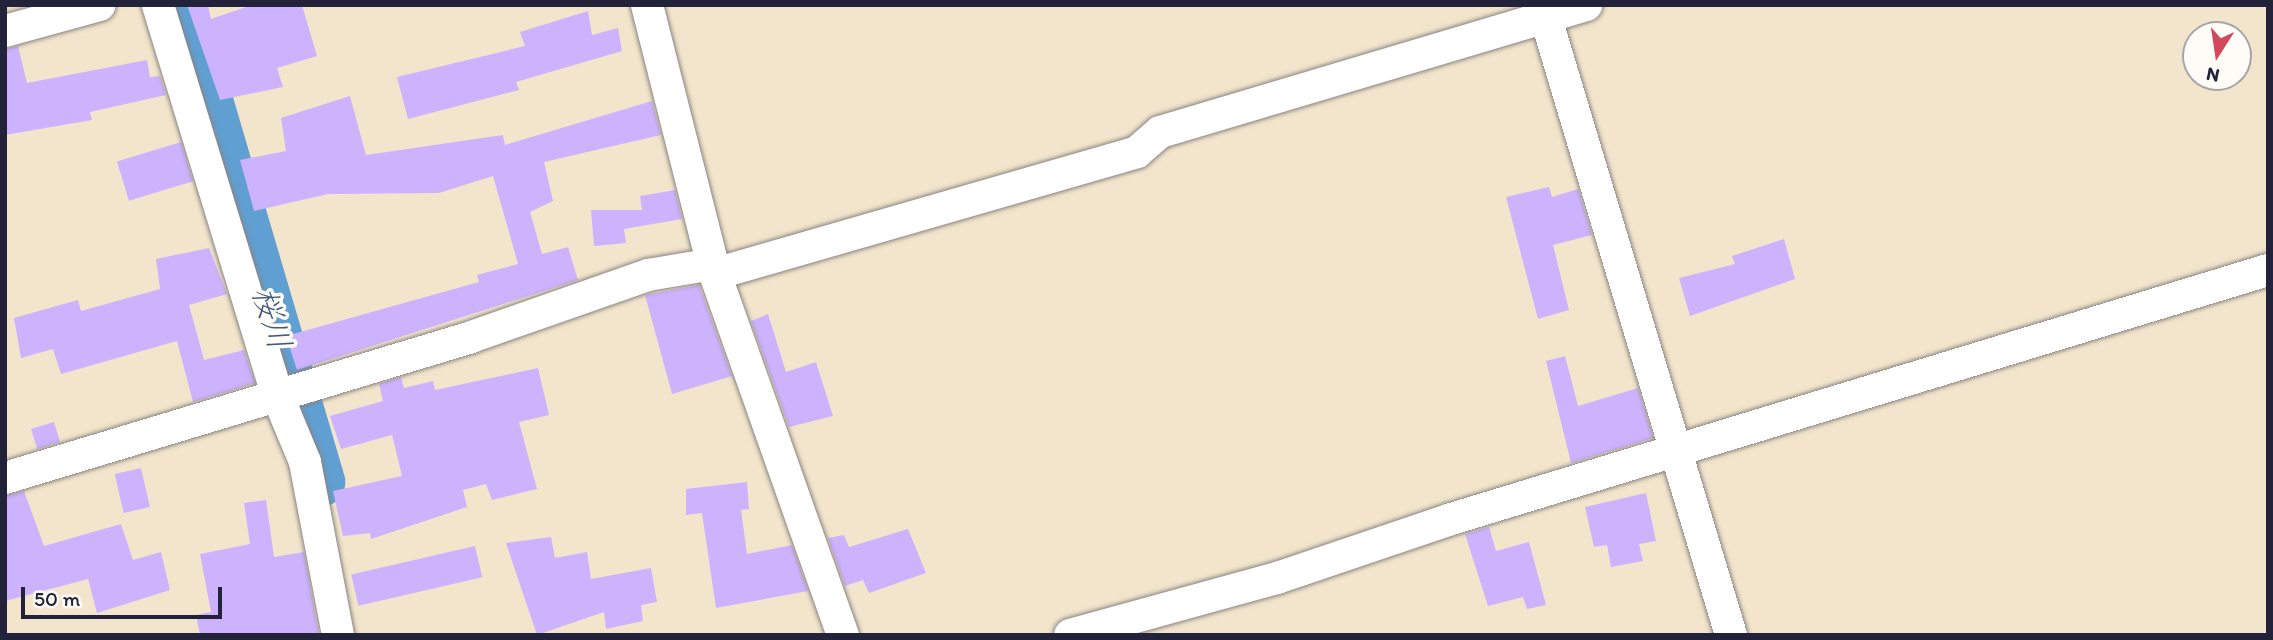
<!DOCTYPE html>
<meta charset="utf-8">
<style>
body{margin:0}
#map{position:relative;width:2273px;height:640px;overflow:hidden;background:#f2e5cb;font-family:Itim,"Klee One",sans-serif}
div>[style]{position:absolute}
[style*='--x']{left:calc(var(--x)*1px);top:calc(var(--y)*1px);width:calc(var(--w)*1px);rotate:calc(var(--a)*1deg)}
.river>*{height:49px;margin:-24.5px;padding:0 24.5px;transform-origin:24.5px;border-radius:24.5px;background:#609fd2}
.building>*{inset:0;background:#cdb3fe;transform-origin:0 0}
.roads{filter:drop-shadow(0 0 2px #8a8483) drop-shadow(0 0 2px #8a8483)}
.minor>*{height:32px;margin:-16px;padding:0 16px;transform-origin:16px;border-radius:16px;background:#fff}
span{translate:-50% -50%;white-space:nowrap;text-align:center;line-height:1.15;-webkit-text-stroke:7px #fdfcf7;paint-order:stroke}
.water-label{font-size:32px;color:#3e5a7f;font-style:italic}
.frame{position:absolute;inset:0;border:7px solid #22223b;pointer-events:none}
.north{position:absolute;left:2182px;top:21px;width:70px;height:70px;box-sizing:border-box;background:#fdfcf7;border:2px solid #a5a5ac;border-radius:50%;rotate:192deg;font-size:19px;font-weight:700;line-height:28px;text-align:center;color:#22223b}
.north::after{content:'';display:block;margin:auto;width:24px;height:32px;background:#d1495b;clip-path:polygon(50% 0,100% 100%,50% 72%,0 100%)}
.scale{position:absolute;left:21px;top:587px;width:201px;height:32px;box-sizing:border-box;border:4px solid #22223b;border-top:0;padding-left:9px;font-size:21px;line-height:24px;white-space:nowrap;color:#22223b;-webkit-text-stroke:5px #fdfcf7;paint-order:stroke}
</style>
<div id="map">
<div class="river">
<div style="--x:180;--y:5;--w:497;--a:73.6"></div>
</div>
<div class="building">
<div style="clip-path:polygon(187px 5px,208px 5px,211px 19px,252px 5px,302px 5px,317px 56px,277px 68px,283px 87px,220px 100px)"></div>
<div style="clip-path:polygon(588px 11px,592px 35px,618px 28px,622px 51px,516px 82px,519px 90px,408px 119px,397px 77px,525px 46px,520px 32px)"></div>
<div style="clip-path:polygon(18px 46px,27px 83px,147px 60px,150px 77px,160px 76px,166px 95px,90px 112px,92px 120px,5px 135px,5px 49px)"></div>
<div style="clip-path:polygon(350px 96px,366px 155px,503px 135px,505px 145px,652px 101px,661px 135px,544px 162px,553px 201px,530px 212px,542px 254px,568px 247px,578px 280px,297px 370px,286px 336px,479px 282px,477px 275px,518px 264px,493px 176px,439px 193px,328px 194px,254px 211px,240px 160px,286px 151px,281px 118px)"></div>
<div style="left:181px;top:142px;width:41px;height:67px;rotate:73deg"></div>
<div style="clip-path:polygon(1549px 187px,1552px 197px,1578px 189px,1592px 235px,1553px 245px,1569px 310px,1538px 319px,1506px 197px)"></div>
<div style="clip-path:polygon(675px 190px,682px 219px,624px 229px,626px 243px,594px 246px,591px 210px,642px 210px,640px 196px)"></div>
<div style="clip-path:polygon(1784px 239px,1795px 279px,1690px 316px,1679px 278px,1735px 264px,1732px 256px)"></div>
<div style="clip-path:polygon(209px 248px,227px 294px,189px 305px,204px 360px,244px 350px,255px 383px,193px 402px,177px 341px,61px 374px,53px 349px,21px 358px,14px 318px,78px 300px,81px 311px,160px 289px,156px 259px)"></div>
<div style="clip-path:polygon(699px 285px,732px 376px,672px 394px,645px 295px)"></div>
<div style="clip-path:polygon(768px 314px,786px 372px,816px 362px,833px 416px,789px 427px,751px 321px)"></div>
<div style="clip-path:polygon(1565px 356px,1578px 406px,1638px 388px,1653px 438px,1571px 463px,1546px 361px)"></div>
<div style="clip-path:polygon(538px 368px,549px 415px,519px 422px,537px 489px,492px 500px,486px 484px,463px 490px,467px 507px,371px 539px,370px 533px,343px 536px,333px 491px,402px 476px,392px 435px,341px 449px,330px 416px,383px 401px,379px 384px,401px 377px,404px 388px,433px 381px,435px 390px)"></div>
<div style="left:54px;top:422px;width:21px;height:24px;rotate:73deg"></div>
<div style="left:141px;top:468px;width:40px;height:27px;rotate:77deg"></div>
<div style="clip-path:polygon(747px 482px,749px 509px,741px 510px,747px 554px,792px 545px,808px 591px,716px 608px,702px 513px,686px 515px,686px 489px)"></div>
<div style="clip-path:polygon(24px 491px,44px 546px,121px 524px,133px 560px,161px 552px,170px 590px,97px 613px,88px 579px,5px 601px,5px 496px)"></div>
<div style="clip-path:polygon(1646px 493px,1656px 541px,1639px 544px,1643px 561px,1611px 567px,1607px 545px,1594px 547px,1585px 507px)"></div>
<div style="clip-path:polygon(266px 500px,274px 557px,304px 552px,319px 635px,200px 635px,196px 615px,211px 612px,200px 554px,250px 544px,244px 503px)"></div>
<div style="clip-path:polygon(1489px 527px,1496px 551px,1529px 542px,1546px 605px,1527px 609px,1523px 597px,1488px 606px,1465px 534px)"></div>
<div style="clip-path:polygon(908px 529px,926px 573px,869px 593px,863px 580px,845px 586px,828px 538px,844px 535px,849px 547px)"></div>
<div style="clip-path:polygon(551px 537px,555px 558px,587px 552px,591px 579px,651px 568px,657px 602px,641px 605px,643px 621px,606px 629px,604px 612px,537px 635px,506px 543px)"></div>
<div style="left:475px;top:546px;width:32px;height:127px;rotate:77deg"></div>
</div>
<div class="roads">
<div class="minor">
<div style="--x:158;--y:5;--w:410;--a:73"></div>
<div style="--x:278;--y:397;--w:70;--a:67.4"></div>
<div style="--x:305;--y:462;--w:176;--a:79.2"></div>
<div style="--x:647;--y:5;--w:277;--a:75.8"></div>
<div style="--x:715;--y:274;--w:383;--a:70.5"></div>
<div style="--x:1542;--y:5;--w:658;--a:73.3"></div>
<div style="--x:5;--y:31;--w:98;--a:-15.3"></div>
<div style="--x:715;--y:274;--w:439;--a:-16.1"></div>
<div style="--x:1137;--y:152;--w:30;--a:-41"></div>
<div style="--x:1160;--y:132;--w:445;--a:-16.6"></div>
<div style="--x:5;--y:478;--w:487;--a:-16.8"></div>
<div style="--x:471;--y:337;--w:188;--a:-19.3"></div>
<div style="--x:648;--y:275;--w:66;--a:-9.6"></div>
<div style="--x:1070;--y:635;--w:215;--a:-15.4"></div>
<div style="--x:1277;--y:578;--w:181;--a:-18.7"></div>
<div style="--x:1448;--y:520;--w:857;--a:-16.96"></div>
</div>
</div>
<div class="water-label">
<span style="left:272px;top:318px;rotate:73deg">桜川</span>
</div>
<div class="frame"></div>
<div class="north">N</div>
<div class="scale">50 m</div>
</div>
